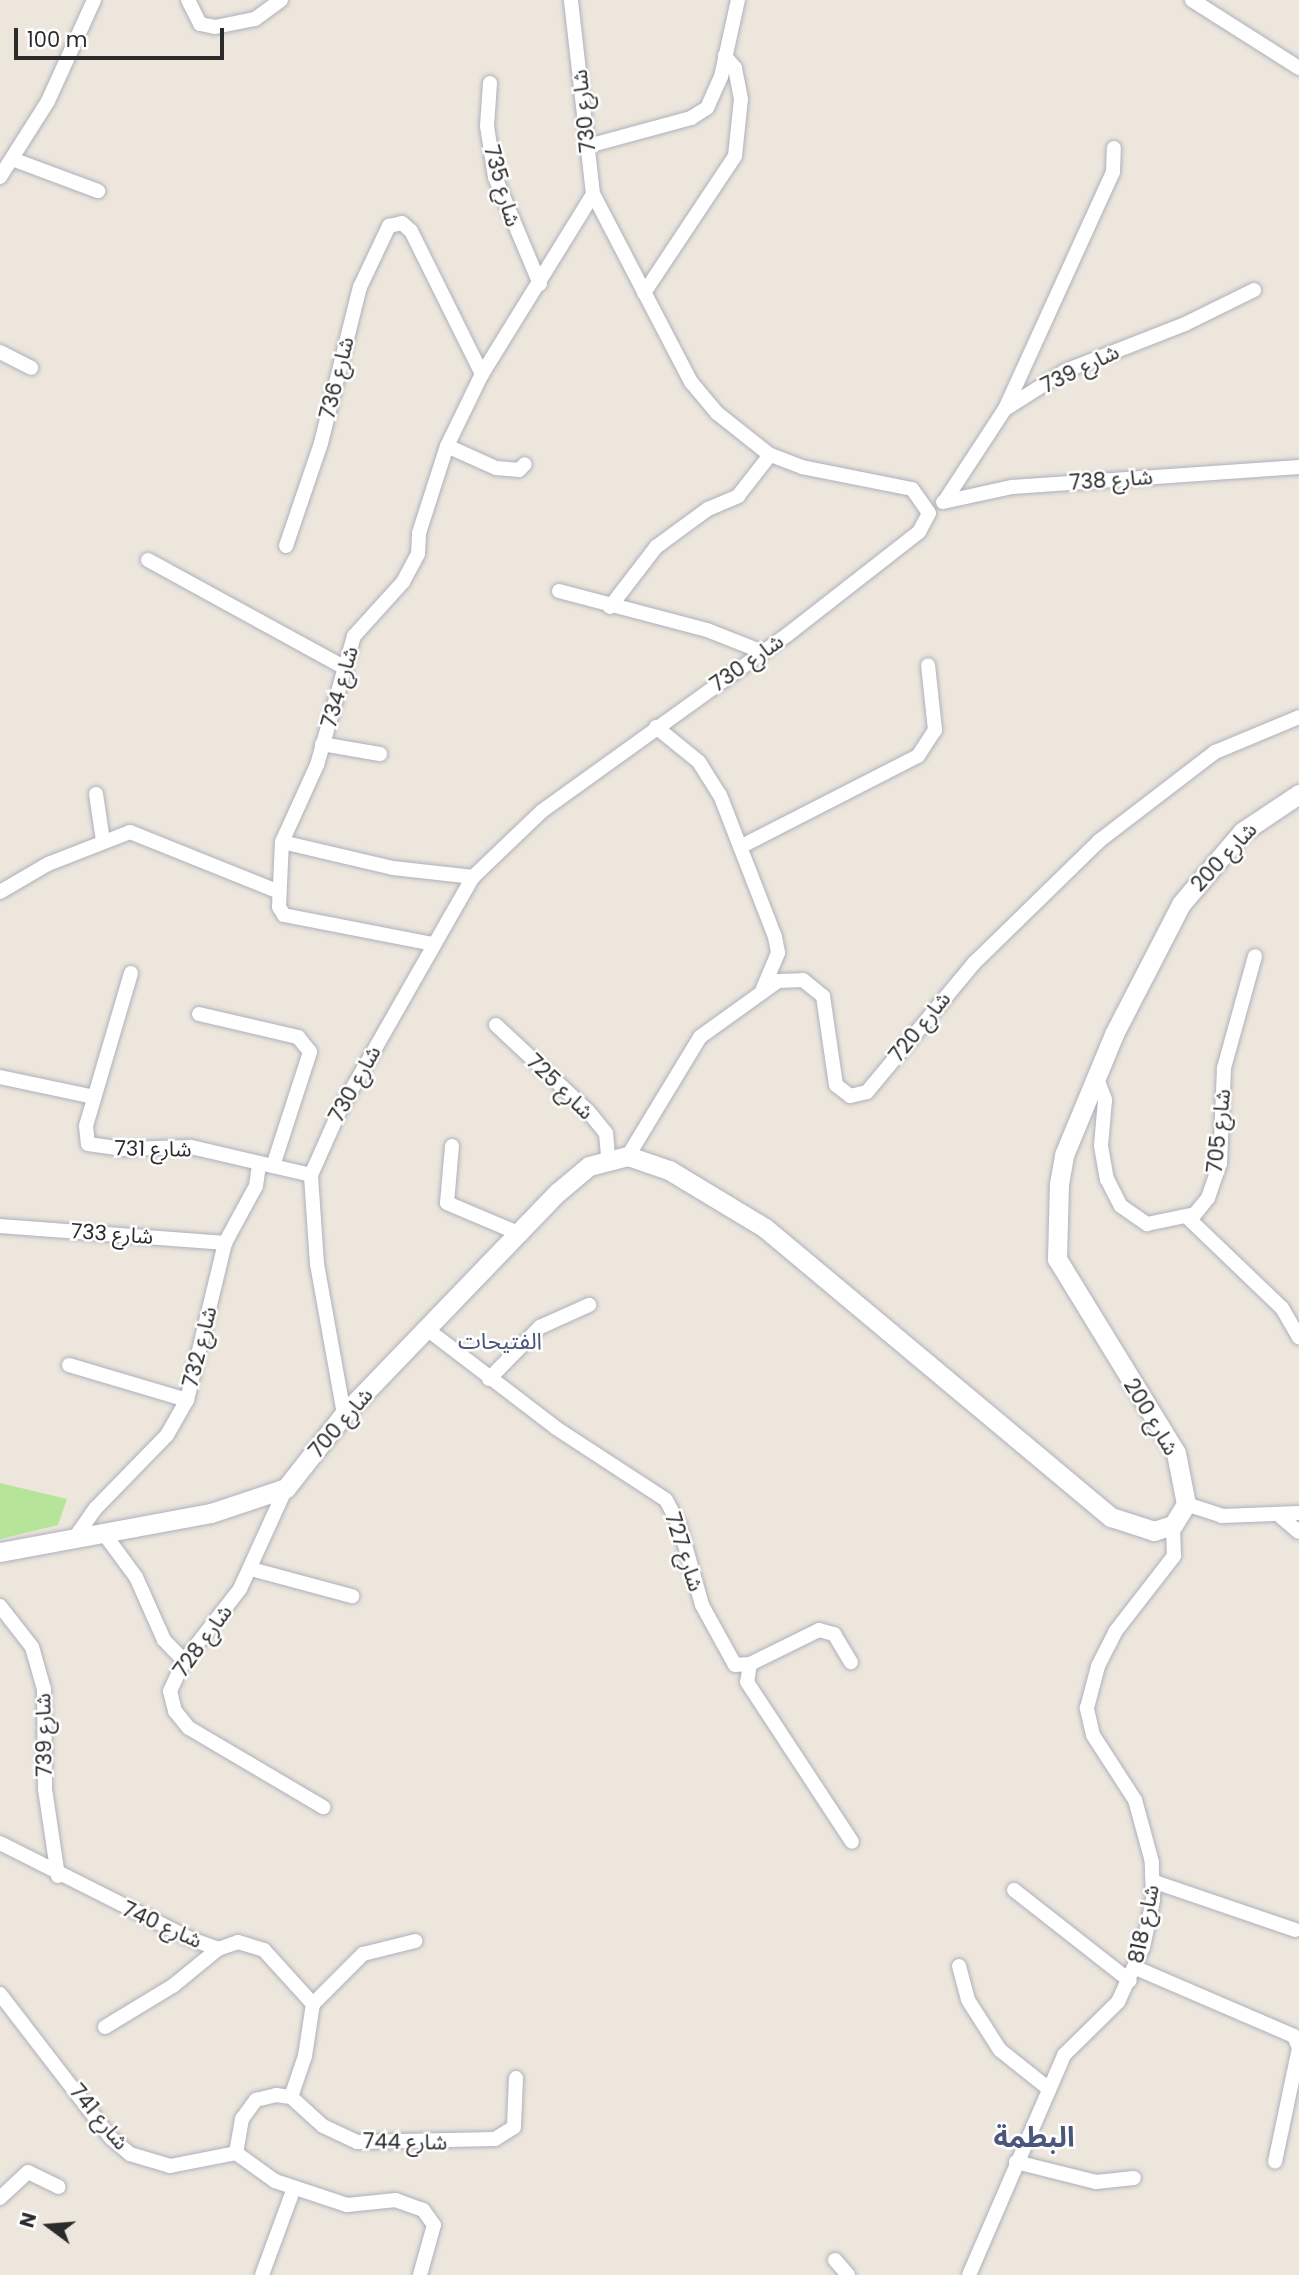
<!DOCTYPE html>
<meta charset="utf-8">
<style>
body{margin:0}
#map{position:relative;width:1299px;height:2275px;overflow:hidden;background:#ede6dd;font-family:Poppins,"Noto Sans Arabic",sans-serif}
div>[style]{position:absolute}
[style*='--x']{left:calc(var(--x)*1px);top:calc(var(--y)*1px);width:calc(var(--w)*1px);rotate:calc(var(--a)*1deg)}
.green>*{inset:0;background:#b6e599}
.roads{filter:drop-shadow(0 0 2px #adb1bb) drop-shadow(0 0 2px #adb1bb)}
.street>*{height:14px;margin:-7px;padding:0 7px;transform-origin:7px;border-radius:7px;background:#fff}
.secondary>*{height:19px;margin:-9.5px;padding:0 9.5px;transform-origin:9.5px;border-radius:9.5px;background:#fff}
span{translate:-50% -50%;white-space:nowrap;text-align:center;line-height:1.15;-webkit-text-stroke:5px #fff;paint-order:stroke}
.street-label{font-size:21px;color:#2b2b2b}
.neighbourhood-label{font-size:23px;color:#4a567d}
.district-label{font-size:28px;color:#4a567d;font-weight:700}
.north{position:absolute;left:14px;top:2191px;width:70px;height:70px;-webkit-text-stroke:5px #fff;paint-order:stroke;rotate:286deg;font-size:19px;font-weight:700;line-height:28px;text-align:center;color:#2b2b2b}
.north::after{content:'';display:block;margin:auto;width:24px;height:32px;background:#2b2b2b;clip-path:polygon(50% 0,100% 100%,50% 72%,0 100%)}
.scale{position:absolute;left:14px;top:28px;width:210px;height:32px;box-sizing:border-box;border:4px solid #2b2b2b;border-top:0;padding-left:9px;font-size:21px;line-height:24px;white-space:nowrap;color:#2b2b2b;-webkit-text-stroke:5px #fff;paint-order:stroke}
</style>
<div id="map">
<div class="green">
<div style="clip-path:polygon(0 1483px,67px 1499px,58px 1525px,0 1539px)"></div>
</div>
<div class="roads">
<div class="street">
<div style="--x:188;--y:0;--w:27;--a:63"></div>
<div style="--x:200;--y:24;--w:15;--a:11"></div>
<div style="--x:215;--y:27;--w:41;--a:-11.3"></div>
<div style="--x:255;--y:19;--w:32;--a:-36"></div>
<div style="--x:1192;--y:0;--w:127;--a:32.4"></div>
<div style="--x:490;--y:83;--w:43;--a:94"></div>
<div style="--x:487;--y:126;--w:52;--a:81.1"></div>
<div style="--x:495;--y:177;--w:116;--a:67.2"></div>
<div style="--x:588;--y:146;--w:107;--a:-15.2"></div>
<div style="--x:691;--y:118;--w:19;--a:-32"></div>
<div style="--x:707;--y:108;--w:34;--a:-66"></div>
<div style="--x:721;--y:77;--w:79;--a:-77.6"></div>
<div style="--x:12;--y:159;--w:92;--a:20.4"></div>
<div style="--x:0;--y:177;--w:90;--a:-57.7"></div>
<div style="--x:48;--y:101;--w:111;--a:-65.5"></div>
<div style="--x:644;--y:293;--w:164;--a:-56.4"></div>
<div style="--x:735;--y:156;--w:57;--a:-84"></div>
<div style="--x:741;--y:99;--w:32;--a:-101"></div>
<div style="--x:735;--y:68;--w:16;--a:-130"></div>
<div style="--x:0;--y:352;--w:35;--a:27"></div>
<div style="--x:1005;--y:409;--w:260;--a:-65.5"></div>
<div style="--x:1113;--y:172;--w:24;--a:-88"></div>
<div style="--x:447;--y:446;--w:54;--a:24.2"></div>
<div style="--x:496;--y:468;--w:23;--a:5"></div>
<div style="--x:519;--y:470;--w:8;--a:-45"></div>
<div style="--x:946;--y:499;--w:108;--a:-56.8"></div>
<div style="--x:1005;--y:409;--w:71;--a:-32.3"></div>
<div style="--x:1065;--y:371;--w:129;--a:-21.4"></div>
<div style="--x:1185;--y:324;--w:77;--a:-26.2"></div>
<div style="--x:943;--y:502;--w:71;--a:-12.3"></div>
<div style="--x:1012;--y:487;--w:288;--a:-4"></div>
<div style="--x:286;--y:546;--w:109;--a:-71.2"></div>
<div style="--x:321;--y:443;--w:161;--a:-76"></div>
<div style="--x:360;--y:287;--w:68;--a:-64.6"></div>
<div style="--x:389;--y:226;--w:13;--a:-13"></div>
<div style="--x:402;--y:223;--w:12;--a:42"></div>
<div style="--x:411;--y:231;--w:160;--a:63.6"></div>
<div style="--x:148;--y:560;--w:221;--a:28.7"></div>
<div style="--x:559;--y:591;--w:153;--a:14.8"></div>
<div style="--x:707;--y:630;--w:60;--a:21.4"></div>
<div style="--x:610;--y:607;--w:76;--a:-52.5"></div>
<div style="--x:656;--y:547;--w:64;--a:-36.2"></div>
<div style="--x:708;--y:509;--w:33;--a:-23"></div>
<div style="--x:738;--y:496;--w:52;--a:-52"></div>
<div style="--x:656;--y:727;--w:55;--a:39.1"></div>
<div style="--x:699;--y:762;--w:39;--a:58"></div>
<div style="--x:720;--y:795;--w:152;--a:68.8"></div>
<div style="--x:775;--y:937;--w:16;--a:79"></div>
<div style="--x:778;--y:953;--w:39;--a:113"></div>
<div style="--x:322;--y:744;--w:59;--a:9.8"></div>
<div style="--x:96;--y:794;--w:48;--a:81.5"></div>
<div style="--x:282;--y:842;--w:114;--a:13.2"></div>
<div style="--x:393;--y:868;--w:81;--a:6.4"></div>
<div style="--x:740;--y:847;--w:200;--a:-27.1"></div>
<div style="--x:918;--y:756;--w:31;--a:-57"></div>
<div style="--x:935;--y:730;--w:65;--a:-96.1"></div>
<div style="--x:0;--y:892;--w:56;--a:-30.3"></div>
<div style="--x:48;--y:864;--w:88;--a:-21.3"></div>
<div style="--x:130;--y:832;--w:161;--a:21.9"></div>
<div style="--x:433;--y:944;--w:152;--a:-169"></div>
<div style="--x:284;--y:915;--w:9;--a:-122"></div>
<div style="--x:279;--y:907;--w:65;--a:-87.4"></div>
<div style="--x:282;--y:842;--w:85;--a:-65.6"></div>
<div style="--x:317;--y:765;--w:134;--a:-74"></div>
<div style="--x:354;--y:636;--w:73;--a:-47.8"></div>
<div style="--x:403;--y:582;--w:32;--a:-62"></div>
<div style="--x:418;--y:554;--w:21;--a:-87"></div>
<div style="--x:419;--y:533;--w:91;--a:-72.2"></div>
<div style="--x:447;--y:446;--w:80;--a:-64.1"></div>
<div style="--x:482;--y:374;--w:211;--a:-58.3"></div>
<div style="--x:131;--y:973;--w:159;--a:106.4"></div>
<div style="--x:86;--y:1126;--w:18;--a:84"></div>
<div style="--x:88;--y:1144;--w:34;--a:8"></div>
<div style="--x:122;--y:1149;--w:69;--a:-1.7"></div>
<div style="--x:191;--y:1147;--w:123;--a:13.1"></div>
<div style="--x:199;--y:1014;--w:102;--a:13.1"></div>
<div style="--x:298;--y:1037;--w:19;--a:51"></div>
<div style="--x:310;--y:1052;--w:120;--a:108"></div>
<div style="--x:496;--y:1025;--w:126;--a:43.1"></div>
<div style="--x:588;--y:1111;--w:28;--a:51"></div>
<div style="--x:606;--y:1133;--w:24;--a:85"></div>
<div style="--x:1096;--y:1076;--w:26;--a:69"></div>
<div style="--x:1105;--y:1100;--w:46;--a:95"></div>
<div style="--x:1101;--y:1146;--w:34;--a:80"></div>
<div style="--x:1107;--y:1179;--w:30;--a:63"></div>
<div style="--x:1121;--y:1206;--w:32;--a:35"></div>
<div style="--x:1147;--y:1224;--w:49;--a:-11.8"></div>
<div style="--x:1195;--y:1214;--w:21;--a:-51"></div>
<div style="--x:1208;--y:1198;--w:36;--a:-71"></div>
<div style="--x:1220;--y:1164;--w:96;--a:-87.6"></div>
<div style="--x:1224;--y:1068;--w:116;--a:-74.5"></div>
<div style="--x:0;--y:1077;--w:96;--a:12"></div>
<div style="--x:452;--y:1146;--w:57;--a:95"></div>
<div style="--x:447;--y:1203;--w:77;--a:22.9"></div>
<div style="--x:628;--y:1156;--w:139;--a:-58.8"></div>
<div style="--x:700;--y:1037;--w:96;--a:-35.7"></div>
<div style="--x:778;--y:981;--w:25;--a:-2"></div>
<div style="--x:803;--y:980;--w:26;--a:39"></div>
<div style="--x:823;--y:996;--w:90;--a:81.7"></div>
<div style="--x:836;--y:1085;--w:18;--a:38"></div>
<div style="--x:850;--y:1096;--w:17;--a:-13"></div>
<div style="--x:867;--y:1092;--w:168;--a:-50.3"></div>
<div style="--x:974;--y:963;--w:175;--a:-44.3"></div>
<div style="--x:1099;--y:841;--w:146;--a:-37.5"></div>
<div style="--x:1215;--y:752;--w:91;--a:-22.6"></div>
<div style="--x:1187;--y:1217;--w:132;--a:43.8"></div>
<div style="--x:1282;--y:1308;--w:34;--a:60"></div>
<div style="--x:0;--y:1226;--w:226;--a:4.3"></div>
<div style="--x:428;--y:1330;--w:161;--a:37.4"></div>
<div style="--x:556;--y:1428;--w:131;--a:33.2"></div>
<div style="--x:666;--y:1500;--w:27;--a:62"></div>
<div style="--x:679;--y:1524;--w:84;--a:74.1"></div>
<div style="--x:702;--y:1605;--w:68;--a:61.2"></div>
<div style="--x:735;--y:1665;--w:15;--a:-4"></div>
<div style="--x:750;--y:1664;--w:18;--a:99"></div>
<div style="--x:747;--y:1682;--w:191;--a:56.7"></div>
<div style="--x:69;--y:1365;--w:123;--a:16.5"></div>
<div style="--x:489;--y:1379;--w:73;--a:-45.6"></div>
<div style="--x:540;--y:1327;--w:54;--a:-24.2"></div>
<div style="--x:344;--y:1414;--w:152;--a:-100.2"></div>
<div style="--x:317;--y:1264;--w:89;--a:-93.9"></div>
<div style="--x:311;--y:1175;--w:71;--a:-66"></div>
<div style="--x:340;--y:1110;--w:268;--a:-60.3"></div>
<div style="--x:473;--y:877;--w:95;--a:-43.7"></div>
<div style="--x:542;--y:811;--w:302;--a:-35.7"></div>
<div style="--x:787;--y:635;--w:167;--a:-38"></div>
<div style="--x:919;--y:532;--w:21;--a:-62"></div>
<div style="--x:929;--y:513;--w:29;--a:-125"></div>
<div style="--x:912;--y:489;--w:112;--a:-168.7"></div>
<div style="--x:802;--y:467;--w:34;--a:-159"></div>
<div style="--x:770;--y:455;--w:68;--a:-141.6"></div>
<div style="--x:717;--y:413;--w:40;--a:-130"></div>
<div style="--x:691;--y:382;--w:212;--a:-117.5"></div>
<div style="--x:593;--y:194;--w:195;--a:-96.5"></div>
<div style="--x:286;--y:1488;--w:111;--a:114.5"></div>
<div style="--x:240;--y:1589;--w:91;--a:127.9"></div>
<div style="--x:184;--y:1661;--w:33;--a:115"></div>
<div style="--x:170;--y:1691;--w:21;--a:76"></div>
<div style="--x:175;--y:1711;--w:22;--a:51"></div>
<div style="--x:189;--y:1728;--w:156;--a:30.5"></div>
<div style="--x:1186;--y:1504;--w:38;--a:18"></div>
<div style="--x:1222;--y:1516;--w:77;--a:-2.2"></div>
<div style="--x:1281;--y:1517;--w:23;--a:40"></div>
<div style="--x:105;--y:1535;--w:52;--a:53.6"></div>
<div style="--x:136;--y:1577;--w:69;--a:66"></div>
<div style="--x:164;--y:1640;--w:29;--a:46"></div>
<div style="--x:74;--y:1539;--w:38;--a:-55"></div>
<div style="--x:96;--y:1508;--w:102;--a:-45.8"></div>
<div style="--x:167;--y:1435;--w:40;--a:-60.3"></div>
<div style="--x:187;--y:1400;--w:162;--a:-76.4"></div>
<div style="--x:225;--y:1243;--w:65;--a:-61.5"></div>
<div style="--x:256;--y:1186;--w:22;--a:-82"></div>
<div style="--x:251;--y:1569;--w:105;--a:15"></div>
<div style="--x:0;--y:1606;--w:52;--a:52"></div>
<div style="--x:32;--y:1647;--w:44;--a:74.1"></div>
<div style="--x:44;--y:1689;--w:100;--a:89.4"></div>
<div style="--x:45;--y:1789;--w:88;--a:81.5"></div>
<div style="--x:750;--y:1664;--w:77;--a:-26.2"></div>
<div style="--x:819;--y:1630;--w:16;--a:15"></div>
<div style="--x:834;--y:1634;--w:33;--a:59"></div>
<div style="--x:0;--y:1843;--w:214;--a:26.7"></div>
<div style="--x:191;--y:1939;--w:29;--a:20"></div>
<div style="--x:218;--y:1949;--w:21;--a:-19"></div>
<div style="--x:238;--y:1942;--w:27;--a:17"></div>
<div style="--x:264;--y:1950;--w:73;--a:47.8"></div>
<div style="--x:313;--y:2004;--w:71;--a:-45"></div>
<div style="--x:363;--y:1954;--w:54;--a:-14"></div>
<div style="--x:1155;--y:1882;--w:148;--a:18.9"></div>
<div style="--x:1014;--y:1890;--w:147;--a:38.1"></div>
<div style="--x:959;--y:1966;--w:35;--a:75"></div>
<div style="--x:968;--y:2000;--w:59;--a:57.4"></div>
<div style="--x:1000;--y:2050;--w:63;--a:38.5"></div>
<div style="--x:1136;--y:1968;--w:172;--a:23.3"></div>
<div style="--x:1294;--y:2036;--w:13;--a:67"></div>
<div style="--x:1299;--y:2048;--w:116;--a:101.9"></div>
<div style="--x:0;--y:1994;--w:182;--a:52.4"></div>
<div style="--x:111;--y:2138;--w:25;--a:40"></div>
<div style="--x:130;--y:2154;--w:42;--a:16.7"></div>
<div style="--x:170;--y:2166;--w:67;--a:-11.1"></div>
<div style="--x:105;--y:2027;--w:81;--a:-31.3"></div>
<div style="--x:174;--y:1985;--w:57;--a:-39.3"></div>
<div style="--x:291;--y:2097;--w:43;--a:-71.1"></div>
<div style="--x:305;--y:2056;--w:53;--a:-81.3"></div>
<div style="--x:1016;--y:2162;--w:82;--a:14"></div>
<div style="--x:1096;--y:2182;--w:38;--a:-6"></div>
<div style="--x:0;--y:2198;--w:38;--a:-43"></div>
<div style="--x:28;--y:2172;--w:34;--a:26"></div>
<div style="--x:835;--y:2260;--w:20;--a:49"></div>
<div style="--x:262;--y:2275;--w:93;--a:-69.8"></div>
<div style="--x:420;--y:2275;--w:52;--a:-74.4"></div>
<div style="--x:434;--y:2225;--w:19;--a:-126"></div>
<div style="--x:423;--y:2210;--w:29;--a:-160"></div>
<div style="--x:396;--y:2200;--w:49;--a:174.2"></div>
<div style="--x:347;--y:2205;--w:76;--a:-161.6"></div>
<div style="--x:275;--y:2181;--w:48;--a:-144.3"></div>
<div style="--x:236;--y:2153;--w:35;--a:-80"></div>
<div style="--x:242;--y:2119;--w:24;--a:-54"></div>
<div style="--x:256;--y:2100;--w:21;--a:-14"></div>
<div style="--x:276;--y:2095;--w:15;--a:8"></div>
<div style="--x:291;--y:2097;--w:43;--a:42.2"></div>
<div style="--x:323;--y:2126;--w:38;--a:25"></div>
<div style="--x:357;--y:2142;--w:138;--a:-1.2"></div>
<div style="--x:495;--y:2139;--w:22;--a:-32"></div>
<div style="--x:514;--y:2127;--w:49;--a:-87.7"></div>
<div style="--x:969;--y:2275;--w:240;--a:-66.6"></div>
<div style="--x:1064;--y:2055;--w:76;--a:-44.5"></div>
<div style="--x:1118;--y:2002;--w:60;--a:-65.6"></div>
<div style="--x:1143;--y:1947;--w:48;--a:-78"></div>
<div style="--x:1153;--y:1900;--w:38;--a:-92"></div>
<div style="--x:1152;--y:1862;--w:64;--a:-105.3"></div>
<div style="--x:1135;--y:1800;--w:77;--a:-122.9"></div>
<div style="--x:1093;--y:1735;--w:28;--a:-103"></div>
<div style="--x:1087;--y:1708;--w:43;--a:-75.3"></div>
<div style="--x:1098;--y:1666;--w:38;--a:-63"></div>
<div style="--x:1115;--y:1632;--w:96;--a:-52.2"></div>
<div style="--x:1174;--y:1556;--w:31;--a:-92"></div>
</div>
<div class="secondary">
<div style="--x:0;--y:1552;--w:215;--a:-10.5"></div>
<div style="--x:211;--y:1513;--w:79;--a:-18.4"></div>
<div style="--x:286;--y:1488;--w:94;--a:-51.9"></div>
<div style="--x:344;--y:1414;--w:308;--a:-46.1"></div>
<div style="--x:558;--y:1192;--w:40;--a:-40"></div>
<div style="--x:589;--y:1166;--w:40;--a:-14.4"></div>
<div style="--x:628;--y:1156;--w:43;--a:18.9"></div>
<div style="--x:669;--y:1170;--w:112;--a:31.1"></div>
<div style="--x:765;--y:1228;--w:451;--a:39.9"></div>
<div style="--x:1111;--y:1517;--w:45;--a:18"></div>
<div style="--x:1154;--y:1531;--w:20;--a:-18"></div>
<div style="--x:1173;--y:1525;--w:25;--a:-58"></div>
<div style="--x:1186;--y:1504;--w:52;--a:-101.1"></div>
<div style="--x:1176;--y:1453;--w:228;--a:-121.5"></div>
<div style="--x:1057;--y:1259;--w:75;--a:-88.5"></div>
<div style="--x:1059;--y:1184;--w:29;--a:-80"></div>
<div style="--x:1064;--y:1155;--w:131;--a:-67.5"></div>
<div style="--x:1114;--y:1034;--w:146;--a:-62.7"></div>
<div style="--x:1181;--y:904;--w:94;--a:-49.7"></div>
<div style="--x:1242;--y:832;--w:69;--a:-33.7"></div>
</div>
</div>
<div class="street-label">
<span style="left:584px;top:111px;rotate:-96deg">شارع 730</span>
<span style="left:502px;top:186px;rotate:74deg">شارع 735</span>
<span style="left:1080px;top:369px;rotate:-26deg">شارع 739</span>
<span style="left:337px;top:378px;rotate:-76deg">شارع 736</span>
<span style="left:1111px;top:480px;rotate:-4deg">شارع 738</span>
<span style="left:747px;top:663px;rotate:-35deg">شارع 730</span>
<span style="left:340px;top:687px;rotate:-74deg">شارع 734</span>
<span style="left:1224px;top:857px;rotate:-47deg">شارع 200</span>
<span style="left:920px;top:1027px;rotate:-51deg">شارع 720</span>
<span style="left:355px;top:1084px;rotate:-61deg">شارع 730</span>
<span style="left:560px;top:1087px;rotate:44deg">شارع 725</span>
<span style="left:1219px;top:1131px;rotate:-84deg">شارع 705</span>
<span style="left:153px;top:1149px;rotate:1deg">شارع 731</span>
<span style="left:112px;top:1234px;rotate:4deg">شارع 733</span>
<span style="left:200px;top:1347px;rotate:-76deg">شارع 732</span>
<span style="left:1151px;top:1417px;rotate:59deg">شارع 200</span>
<span style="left:341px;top:1423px;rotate:-49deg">شارع 700</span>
<span style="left:684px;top:1552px;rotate:72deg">شارع 727</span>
<span style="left:203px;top:1641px;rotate:-54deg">شارع 728</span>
<span style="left:44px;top:1735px;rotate:-91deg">شارع 739</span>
<span style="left:1144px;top:1924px;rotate:-78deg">شارع 818</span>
<span style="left:162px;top:1925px;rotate:24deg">شارع 740</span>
<span style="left:99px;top:2117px;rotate:50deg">شارع 741</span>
<span style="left:405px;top:2142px;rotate:1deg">شارع 744</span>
</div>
<div class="neighbourhood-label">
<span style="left:500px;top:1341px">الفتيحات</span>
</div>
<div class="district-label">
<span style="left:1034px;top:2138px">البطمة</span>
</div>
<div class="north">N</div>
<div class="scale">100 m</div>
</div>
